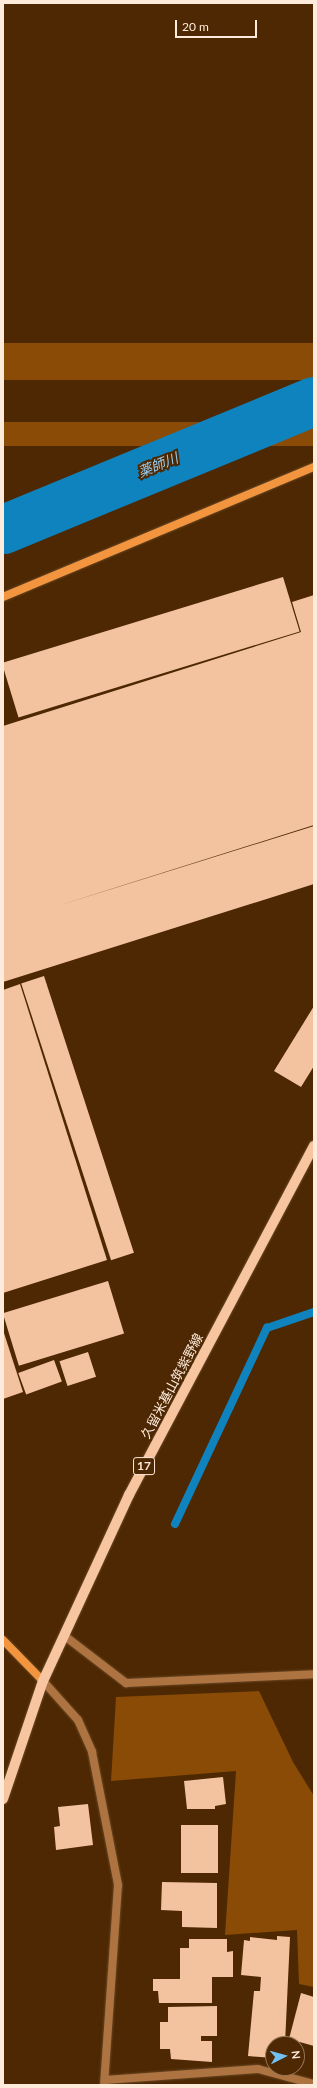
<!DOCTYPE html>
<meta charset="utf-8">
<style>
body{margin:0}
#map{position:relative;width:317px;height:2088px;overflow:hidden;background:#4d2802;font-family:Lato,"Noto Sans JP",sans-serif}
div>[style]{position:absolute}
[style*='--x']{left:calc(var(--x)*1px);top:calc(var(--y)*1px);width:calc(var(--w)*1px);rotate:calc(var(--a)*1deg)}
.green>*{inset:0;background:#894b05;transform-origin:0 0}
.stream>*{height:8px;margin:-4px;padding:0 4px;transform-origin:4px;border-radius:4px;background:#0f83be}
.river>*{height:49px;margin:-24.5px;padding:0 24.5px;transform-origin:24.5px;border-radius:24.5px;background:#0f83be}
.building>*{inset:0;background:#f2c39e;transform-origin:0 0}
.roads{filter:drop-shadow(0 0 1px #694725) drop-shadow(0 0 1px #694725)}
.street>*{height:8px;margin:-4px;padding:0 4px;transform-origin:4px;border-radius:4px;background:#ad7341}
.secondary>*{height:8px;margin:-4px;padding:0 4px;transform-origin:4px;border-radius:4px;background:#f3953f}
.primary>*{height:10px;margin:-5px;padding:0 5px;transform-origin:5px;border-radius:5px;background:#f7c6a1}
span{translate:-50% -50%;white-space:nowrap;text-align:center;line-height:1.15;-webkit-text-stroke:4px #4d2802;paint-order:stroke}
.shield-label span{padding:1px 3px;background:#4d2802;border:1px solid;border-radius:3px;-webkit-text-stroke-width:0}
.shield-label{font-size:12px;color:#ffebdc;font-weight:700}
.street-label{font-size:13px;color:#ffebdc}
.water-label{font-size:14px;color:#97ccf1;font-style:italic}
.frame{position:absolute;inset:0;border:4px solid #ffebdc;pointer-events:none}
.north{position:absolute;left:265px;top:2036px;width:40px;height:40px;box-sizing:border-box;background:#4d2802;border:1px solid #947659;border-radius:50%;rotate:84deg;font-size:11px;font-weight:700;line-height:16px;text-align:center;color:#ffebdc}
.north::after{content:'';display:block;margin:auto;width:14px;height:18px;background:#72c1f5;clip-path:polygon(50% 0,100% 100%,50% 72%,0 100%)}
.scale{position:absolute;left:175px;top:20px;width:82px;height:18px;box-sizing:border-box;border:2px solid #ffebdc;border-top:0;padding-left:5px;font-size:12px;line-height:14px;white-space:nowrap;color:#ffebdc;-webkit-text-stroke:3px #4d2802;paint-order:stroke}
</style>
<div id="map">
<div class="green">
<div style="left:314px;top:343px;width:37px;height:335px;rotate:90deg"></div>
<div style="left:314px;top:422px;width:24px;height:336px;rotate:90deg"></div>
<div style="clip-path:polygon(259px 1691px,293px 1762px,314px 1796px,314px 1987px,299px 1984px,297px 1930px,225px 1935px,236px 1771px,111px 1781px,116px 1697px)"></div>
</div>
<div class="stream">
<div style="--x:175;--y:1524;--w:217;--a:-64.9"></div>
<div style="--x:267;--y:1328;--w:50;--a:-18.8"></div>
</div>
<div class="river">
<div style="--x:3;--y:529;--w:336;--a:-22.4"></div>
</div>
<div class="building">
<div style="left:283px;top:577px;width:57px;height:294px;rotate:73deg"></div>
<div style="clip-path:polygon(314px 595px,314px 825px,54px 907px,314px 826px,314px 884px,3px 982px,3px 726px,301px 632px,292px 602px)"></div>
<div style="left:44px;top:976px;width:291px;height:24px;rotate:72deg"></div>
<div style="clip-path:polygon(20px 984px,107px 1260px,3px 1293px,3px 990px)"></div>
<div style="clip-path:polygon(314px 1006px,314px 1066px,301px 1087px,274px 1071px)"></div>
<div style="left:108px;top:1281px;width:55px;height:110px;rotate:73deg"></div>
<div style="clip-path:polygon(3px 1330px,23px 1392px,3px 1399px)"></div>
<div style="left:88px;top:1352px;width:26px;height:30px;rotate:72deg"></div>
<div style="left:54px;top:1360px;width:23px;height:38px;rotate:70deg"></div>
<div style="clip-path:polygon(223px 1777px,226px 1804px,215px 1806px,215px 1809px,187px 1809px,184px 1781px)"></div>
<div style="clip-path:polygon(88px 1804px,93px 1845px,56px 1850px,54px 1827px,60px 1826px,58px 1807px)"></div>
<div style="left:181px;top:1825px;width:37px;height:48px"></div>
<div style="clip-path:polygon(162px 1882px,217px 1883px,217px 1928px,182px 1927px,182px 1911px,161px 1910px)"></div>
<div style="clip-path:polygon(277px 1936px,290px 1937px,285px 2044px,273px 2044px,273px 2058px,248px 2056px,254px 1991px,260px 1991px,261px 1977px,241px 1975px,244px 1940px,250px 1941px,250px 1937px,277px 1940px)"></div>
<div style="clip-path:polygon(189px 1939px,227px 1939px,227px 1952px,233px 1951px,233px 1977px,212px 1977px,212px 2003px,159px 2003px,158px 1991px,153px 1991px,153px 1979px,180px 1979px,180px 1948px,189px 1948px)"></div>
<div style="clip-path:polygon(301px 1993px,314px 1997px,314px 2046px,289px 2039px)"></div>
<div style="clip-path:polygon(217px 2006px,217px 2036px,201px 2036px,201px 2041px,212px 2041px,212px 2062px,171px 2059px,170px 2049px,160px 2049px,160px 2022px,168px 2022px,168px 2007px)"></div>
</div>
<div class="roads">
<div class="street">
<div style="--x:66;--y:1637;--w:76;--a:37.5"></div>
<div style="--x:126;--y:1683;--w:188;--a:-2.7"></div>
<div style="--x:43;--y:1681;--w:52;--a:48.1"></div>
<div style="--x:78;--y:1720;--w:35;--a:66"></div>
<div style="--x:92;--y:1752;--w:136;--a:78.9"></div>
<div style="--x:118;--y:1885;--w:200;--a:94"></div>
<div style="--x:105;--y:2080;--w:153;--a:-4.1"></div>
<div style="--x:258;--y:2069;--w:58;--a:15"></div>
</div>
<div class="secondary">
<div style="--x:3;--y:597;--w:337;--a:-22.7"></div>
<div style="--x:3;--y:1640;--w:57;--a:45.7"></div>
</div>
<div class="primary">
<div style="--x:3;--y:1799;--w:125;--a:-71.3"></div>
<div style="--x:43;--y:1681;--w:205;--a:-65.2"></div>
<div style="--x:129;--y:1495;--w:395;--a:-62.1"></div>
</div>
</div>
<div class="shield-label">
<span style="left:144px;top:1466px">17</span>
</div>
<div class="street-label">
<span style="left:172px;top:1386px;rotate:-62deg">久留米基山筑紫野線</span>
</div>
<div class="water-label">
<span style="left:158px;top:465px;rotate:-22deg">薬師川</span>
</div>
<div class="frame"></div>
<div class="north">N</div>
<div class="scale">20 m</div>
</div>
